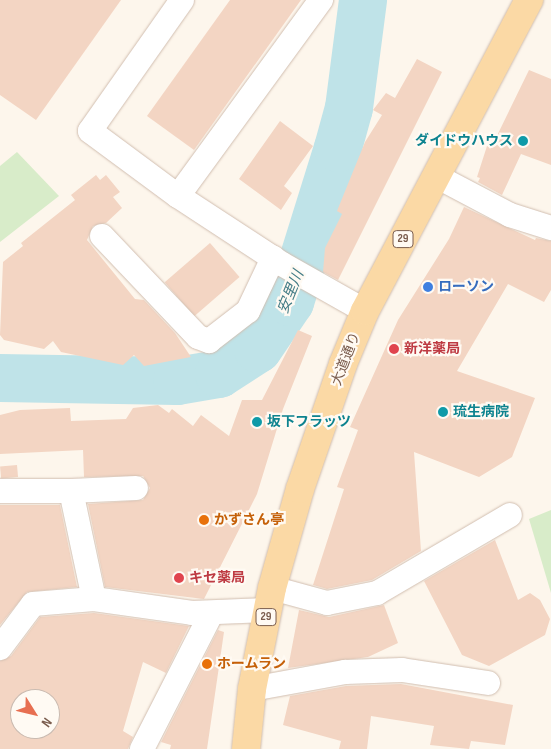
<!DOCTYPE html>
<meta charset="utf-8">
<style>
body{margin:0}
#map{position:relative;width:551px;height:749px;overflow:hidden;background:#fdf6ec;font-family:"Sofia Sans Condensed","Noto Sans JP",sans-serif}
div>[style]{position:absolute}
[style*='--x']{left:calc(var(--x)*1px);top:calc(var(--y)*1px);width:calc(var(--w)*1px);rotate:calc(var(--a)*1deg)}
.green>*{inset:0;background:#d8ecc9}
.river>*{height:48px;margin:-24px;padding:0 24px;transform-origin:24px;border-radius:24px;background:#bfe3e8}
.building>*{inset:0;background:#f3d5c3;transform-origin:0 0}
.roads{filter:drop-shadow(0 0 1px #d1beb0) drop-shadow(0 0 1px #d1beb0)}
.street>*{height:24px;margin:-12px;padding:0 12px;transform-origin:12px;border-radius:12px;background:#fff}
.primary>*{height:28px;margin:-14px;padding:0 14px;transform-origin:14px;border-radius:14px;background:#fbd9a5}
.dots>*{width:14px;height:14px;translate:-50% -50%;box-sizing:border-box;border:2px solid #fffaf3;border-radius:50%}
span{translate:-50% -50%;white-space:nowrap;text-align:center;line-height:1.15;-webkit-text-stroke:4.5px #fffaf3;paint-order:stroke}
.shield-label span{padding:1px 4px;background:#fffaf3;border:1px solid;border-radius:4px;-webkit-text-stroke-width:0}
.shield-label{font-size:12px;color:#7a5c4d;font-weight:700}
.culture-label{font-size:14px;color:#0d838f;font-weight:700}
.right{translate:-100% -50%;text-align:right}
.left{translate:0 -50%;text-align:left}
.shop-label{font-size:14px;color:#366cbe;font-weight:700}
.health-label{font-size:14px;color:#be3a42;font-weight:700}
.street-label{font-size:14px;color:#7a5c4d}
.food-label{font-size:14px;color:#c56008;font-weight:700}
.water-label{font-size:15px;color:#437c86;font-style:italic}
.north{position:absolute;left:10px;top:689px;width:50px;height:50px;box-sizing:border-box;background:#fffaf3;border:1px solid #cabbb1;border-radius:50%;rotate:126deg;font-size:14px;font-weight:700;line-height:20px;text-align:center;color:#7a5c4d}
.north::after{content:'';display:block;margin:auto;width:18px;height:22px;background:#e76f51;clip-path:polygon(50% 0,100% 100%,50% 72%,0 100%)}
</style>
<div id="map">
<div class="green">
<div style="clip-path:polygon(17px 152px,59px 196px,0 242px,0 166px)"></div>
<div style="clip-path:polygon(551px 510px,551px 593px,529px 519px)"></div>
</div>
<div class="river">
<div style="--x:0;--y:378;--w:177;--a:1"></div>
<div style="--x:177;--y:381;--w:43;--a:-9.5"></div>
<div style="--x:219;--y:374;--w:46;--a:-32.7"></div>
<div style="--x:258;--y:349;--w:57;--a:-55.8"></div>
<div style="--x:290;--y:302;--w:161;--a:-72.7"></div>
<div style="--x:338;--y:148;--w:41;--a:-74.6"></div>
<div style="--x:349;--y:108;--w:109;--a:-82.6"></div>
</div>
<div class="building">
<div style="clip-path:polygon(0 0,121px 0,36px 120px,0 95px)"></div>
<div style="clip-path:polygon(230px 0,301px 0,194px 150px,147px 116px)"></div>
<div style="clip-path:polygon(417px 59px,442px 72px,338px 280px,323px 272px,325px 248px,342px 214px,337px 211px,365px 142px,382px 115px,373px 110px,386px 93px,395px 98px)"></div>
<div style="clip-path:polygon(529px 70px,551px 79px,551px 165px,521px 154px,502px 195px,478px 182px,480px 178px,477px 177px,487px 146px,491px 148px)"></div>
<div style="clip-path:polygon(280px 121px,313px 146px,284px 186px,292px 193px,281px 210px,239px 179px)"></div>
<div style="clip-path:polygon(96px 175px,100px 180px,106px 175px,120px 192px,113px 197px,122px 208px,106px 223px,93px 226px,87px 240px,135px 299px,144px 300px,175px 333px,191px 357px,144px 366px,134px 355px,123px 365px,61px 352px,53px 341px,44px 349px,4px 340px,0 335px,3px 262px,23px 246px,21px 243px,75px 200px,71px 195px)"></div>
<div style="clip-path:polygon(464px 207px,535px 240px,536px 238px,551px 241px,551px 290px,544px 302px,508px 284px,457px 371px,535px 398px,512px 457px,479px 477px,414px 452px,421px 551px,372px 580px,327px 589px,313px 585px,344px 489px,337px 487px,358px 430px,350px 427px,398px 320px,449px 239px)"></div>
<div style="left:210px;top:243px;width:45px;height:60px;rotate:49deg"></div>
<div style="clip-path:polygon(298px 330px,312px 336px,283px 409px,257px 494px,204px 599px,105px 587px,88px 504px,143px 500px,150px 488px,143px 476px,84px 477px,83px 450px,0 454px,0 415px,20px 410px,70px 408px,71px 421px,126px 419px,133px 408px,158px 405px,169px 413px,172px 409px,193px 426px,201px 415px,229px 436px,242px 400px,262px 400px)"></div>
<div style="left:17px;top:465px;width:12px;height:17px;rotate:85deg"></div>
<div style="clip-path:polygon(0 505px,60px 505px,77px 587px,27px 592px,0 625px)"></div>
<div style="clip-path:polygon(495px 540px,518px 600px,530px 593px,540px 600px,550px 619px,545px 635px,489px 666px,462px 655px,424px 581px)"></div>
<div style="clip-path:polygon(384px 605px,398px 643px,368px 657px,288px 668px,299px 610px,329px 617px)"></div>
<div style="clip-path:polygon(evenodd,94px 613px,189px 626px,166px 673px,143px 662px,123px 731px,133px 737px,128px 749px,0 749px,0 661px,11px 656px,40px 617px,94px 613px,20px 699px,50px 699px,50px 729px,20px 729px,20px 699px)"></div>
<div style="clip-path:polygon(218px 630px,224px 632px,207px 749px,170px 749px,171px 745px,161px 742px)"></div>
<div style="clip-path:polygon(401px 684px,513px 705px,505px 745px,471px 741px,469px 749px,430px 745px,434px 726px,371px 716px,367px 749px,339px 749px,341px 741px,283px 725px,290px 696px,346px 686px)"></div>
</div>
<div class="roads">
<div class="street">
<div style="--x:182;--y:0;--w:160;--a:125.1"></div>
<div style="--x:90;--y:131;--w:109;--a:36.5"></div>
<div style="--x:178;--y:196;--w:124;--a:33.2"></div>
<div style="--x:282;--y:264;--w:95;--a:29.5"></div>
<div style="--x:436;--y:176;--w:84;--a:27.8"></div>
<div style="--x:510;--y:215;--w:43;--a:17.6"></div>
<div style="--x:178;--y:196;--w:243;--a:-53.9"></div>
<div style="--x:102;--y:236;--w:139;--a:46.5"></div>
<div style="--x:198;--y:337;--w:12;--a:20"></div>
<div style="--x:209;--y:341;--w:49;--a:-37.6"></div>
<div style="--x:248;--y:311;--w:59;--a:-64.7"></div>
<div style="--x:0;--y:491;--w:71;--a:0"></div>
<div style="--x:272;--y:588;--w:57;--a:15.3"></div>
<div style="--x:327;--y:603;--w:51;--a:-11.3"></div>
<div style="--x:377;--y:593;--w:154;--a:-30.4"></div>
<div style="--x:94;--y:599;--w:110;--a:-102"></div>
<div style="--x:71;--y:491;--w:65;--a:-2.6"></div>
<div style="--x:0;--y:648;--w:55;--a:-53.1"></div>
<div style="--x:33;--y:604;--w:61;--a:-4.7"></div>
<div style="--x:94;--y:599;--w:99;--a:8.1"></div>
<div style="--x:192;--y:613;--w:75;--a:-2.3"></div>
<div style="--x:252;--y:689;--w:95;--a:-10.4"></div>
<div style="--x:345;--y:672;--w:57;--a:-2"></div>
<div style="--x:402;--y:670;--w:87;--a:8.6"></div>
<div style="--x:142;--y:749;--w:152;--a:-62.9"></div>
</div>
<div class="primary">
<div style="--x:246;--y:749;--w:60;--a:-84.3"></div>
<div style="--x:252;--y:689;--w:103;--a:-78.8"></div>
<div style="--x:272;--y:588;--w:103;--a:-74.2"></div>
<div style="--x:300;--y:489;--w:132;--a:-71"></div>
<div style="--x:343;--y:364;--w:57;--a:-67.5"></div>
<div style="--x:365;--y:311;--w:352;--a:-62.2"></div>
</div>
</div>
<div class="dots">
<div style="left:523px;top:141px;background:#0f9aa8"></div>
<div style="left:428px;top:287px;background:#3f7fe0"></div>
<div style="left:394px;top:349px;background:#e0444e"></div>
<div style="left:443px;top:412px;background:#0f9aa8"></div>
<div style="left:257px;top:422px;background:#0f9aa8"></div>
<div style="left:204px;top:520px;background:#e8710a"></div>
<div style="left:179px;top:578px;background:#e0444e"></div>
<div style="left:207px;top:664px;background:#e8710a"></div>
</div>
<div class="shield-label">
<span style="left:403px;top:239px">29</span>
<span style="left:266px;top:617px">29</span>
</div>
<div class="culture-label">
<span class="right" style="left:513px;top:141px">ダイドウハウス</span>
<span class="left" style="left:453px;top:412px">琉生病院</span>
<span class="left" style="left:267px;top:422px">坂下フラッツ</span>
</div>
<div class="shop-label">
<span class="left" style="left:438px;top:287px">ローソン</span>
</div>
<div class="health-label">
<span class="left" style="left:404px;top:349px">新洋薬局</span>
<span class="left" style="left:189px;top:578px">キセ薬局</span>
</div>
<div class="street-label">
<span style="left:346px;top:359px;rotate:-69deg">大道通り</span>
</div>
<div class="food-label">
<span class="left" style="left:214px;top:520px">かずさん亭</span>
<span class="left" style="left:217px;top:664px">ホームラン</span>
</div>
<div class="water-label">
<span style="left:291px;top:292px;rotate:-68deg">安里川</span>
</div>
<div class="north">N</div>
</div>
